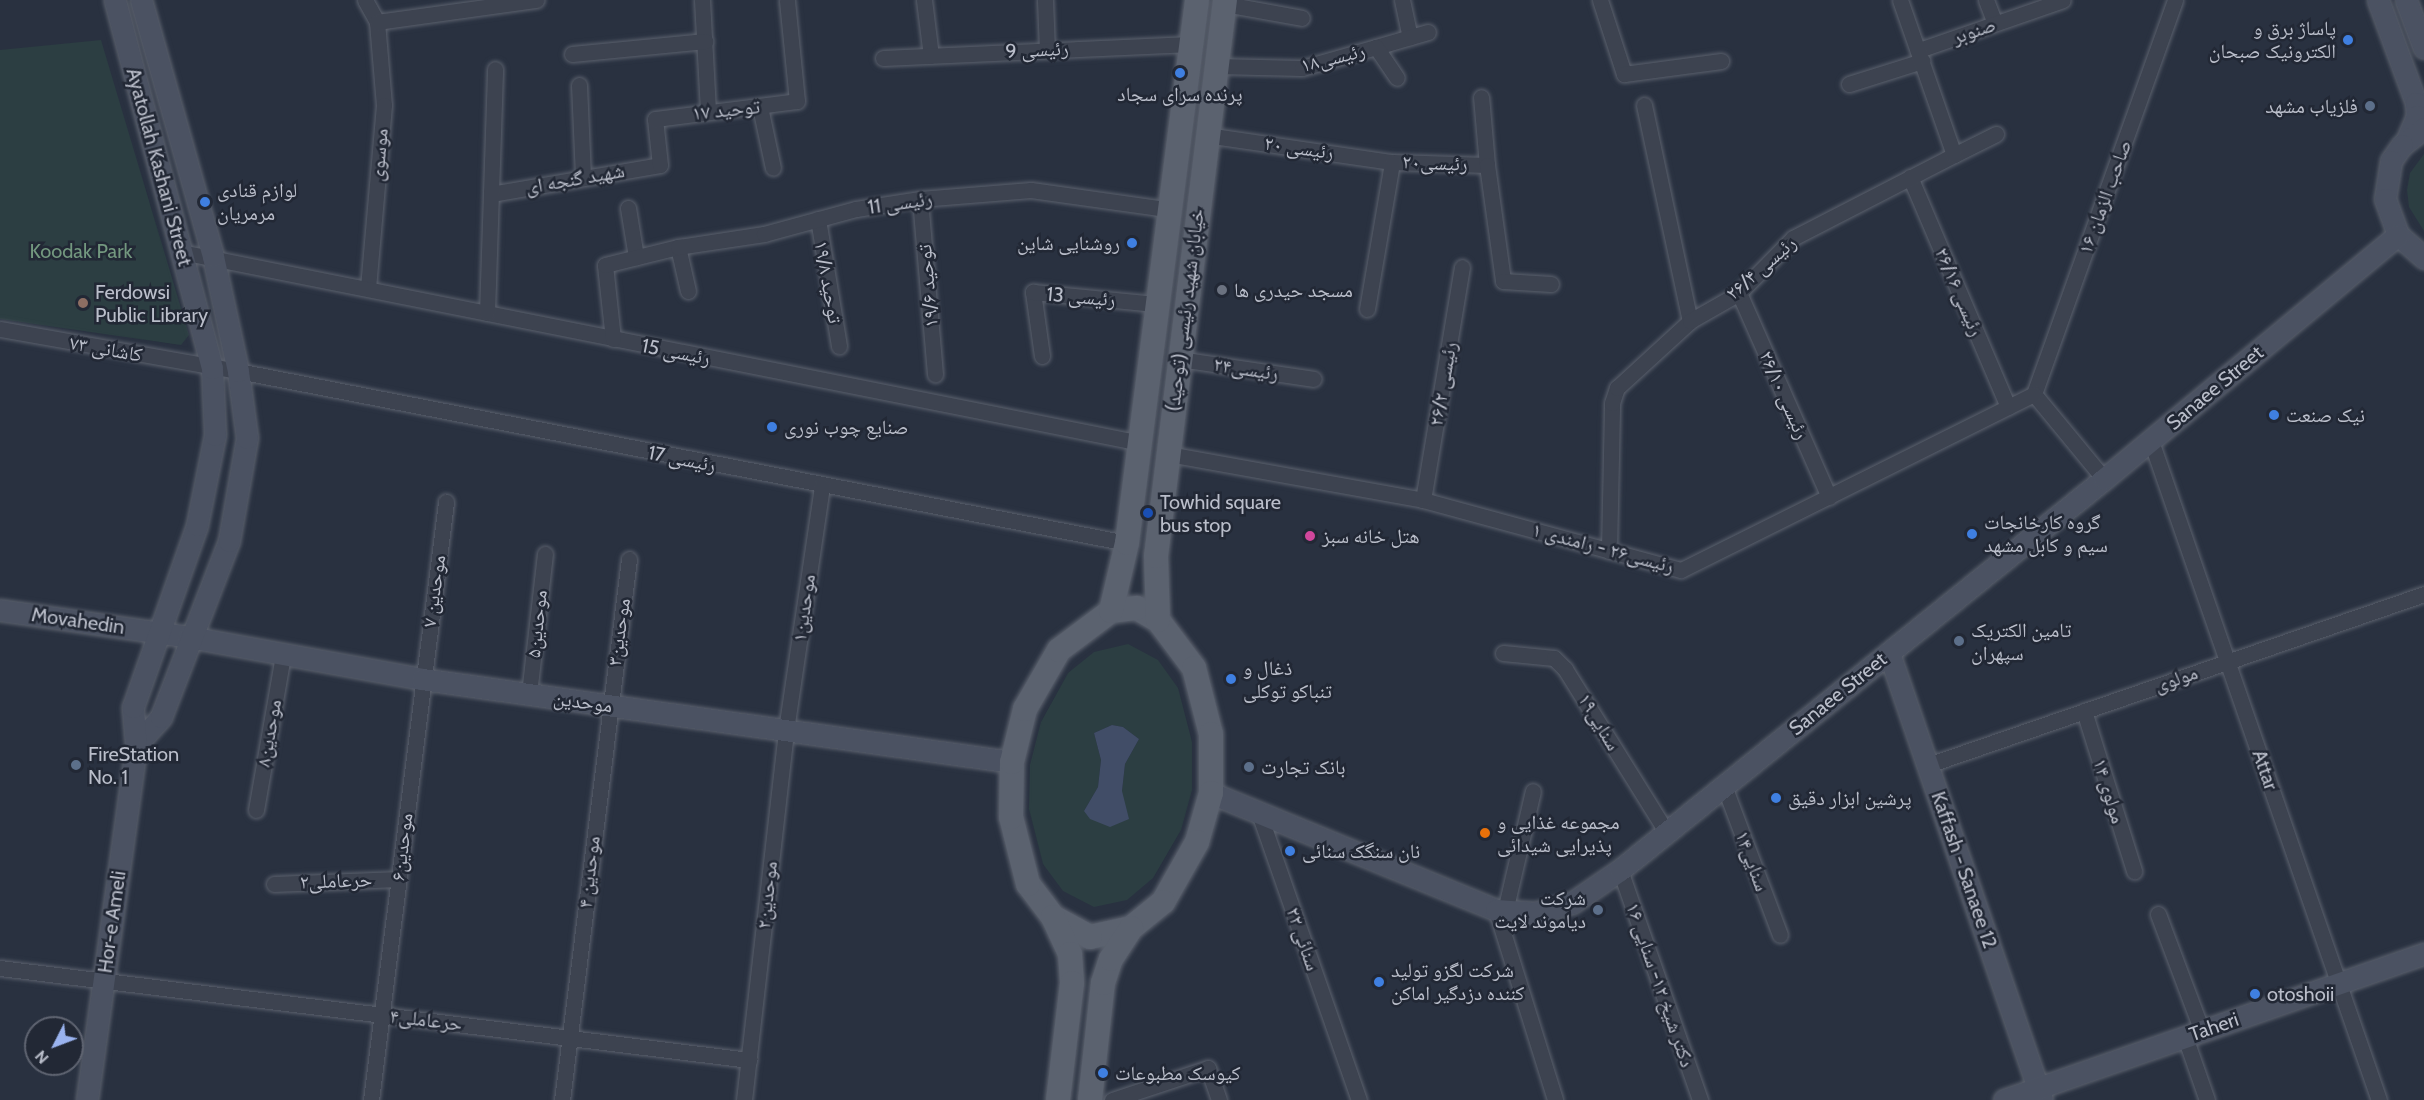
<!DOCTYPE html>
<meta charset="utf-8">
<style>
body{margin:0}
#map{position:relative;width:2424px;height:1100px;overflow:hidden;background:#293140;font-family:Cabin,"Noto Naskh Arabic",sans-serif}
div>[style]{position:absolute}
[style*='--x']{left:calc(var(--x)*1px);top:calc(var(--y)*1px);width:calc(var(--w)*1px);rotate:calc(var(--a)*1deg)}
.green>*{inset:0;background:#2c3e42}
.water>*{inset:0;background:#414d67}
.roads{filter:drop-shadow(0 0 2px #5b616d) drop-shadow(0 0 2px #5b616d)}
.street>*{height:15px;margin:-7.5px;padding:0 7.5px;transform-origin:7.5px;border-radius:7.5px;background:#3d4350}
.secondary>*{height:21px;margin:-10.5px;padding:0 10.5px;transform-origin:10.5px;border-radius:10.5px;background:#4b5262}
.primary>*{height:24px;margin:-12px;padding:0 12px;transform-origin:12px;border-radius:12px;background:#5b626f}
.dots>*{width:16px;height:16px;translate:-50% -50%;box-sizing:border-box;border:3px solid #222835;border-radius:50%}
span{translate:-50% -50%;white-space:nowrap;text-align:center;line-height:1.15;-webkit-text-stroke:5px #222835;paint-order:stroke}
.poi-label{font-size:20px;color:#babeca}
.right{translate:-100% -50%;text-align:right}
.left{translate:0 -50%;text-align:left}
.street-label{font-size:20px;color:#babeca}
.park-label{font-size:20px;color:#73987f}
.north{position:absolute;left:24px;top:1016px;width:60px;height:60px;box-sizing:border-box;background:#222835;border:2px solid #5f6471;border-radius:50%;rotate:228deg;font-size:16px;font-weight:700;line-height:24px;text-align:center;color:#babeca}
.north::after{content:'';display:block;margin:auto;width:21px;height:27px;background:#9ab3ef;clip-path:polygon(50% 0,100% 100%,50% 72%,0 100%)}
</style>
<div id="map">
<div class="green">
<div style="clip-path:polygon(101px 40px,189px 335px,181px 345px,0 319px,0 50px)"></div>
<div style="clip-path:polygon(2424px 154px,2424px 231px,2409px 207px,2407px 190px,2410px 173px)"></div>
<div style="clip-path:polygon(evenodd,1128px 644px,1158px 660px,1178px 688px,1192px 742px,1192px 790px,1181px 830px,1153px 878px,1127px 900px,1094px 907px,1063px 891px,1043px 864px,1029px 809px,1030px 765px,1041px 722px,1068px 673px,1094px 652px,1128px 644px,1112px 725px,1123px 727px,1139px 739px,1125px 764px,1122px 791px,1084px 811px,1098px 787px,1101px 760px,1094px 733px,1112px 725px)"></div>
</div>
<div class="water">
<div style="clip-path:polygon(1112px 725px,1123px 727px,1139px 739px,1125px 764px,1122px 791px,1129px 819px,1110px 827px,1090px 819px,1084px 811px,1098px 787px,1101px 760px,1094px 733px)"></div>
</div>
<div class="roads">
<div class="street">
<div style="--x:365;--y:0;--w:25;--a:61"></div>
<div style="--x:377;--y:22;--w:83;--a:85.2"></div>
<div style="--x:384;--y:105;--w:184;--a:95"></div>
<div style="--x:702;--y:0;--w:111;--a:86.9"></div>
<div style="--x:924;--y:0;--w:56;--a:82.9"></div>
<div style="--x:1045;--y:0;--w:49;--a:87.7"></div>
<div style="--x:1402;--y:0;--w:38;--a:78"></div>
<div style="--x:1600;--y:0;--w:78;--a:72"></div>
<div style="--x:1624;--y:74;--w:98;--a:-7.6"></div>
<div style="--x:1986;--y:0;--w:25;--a:69"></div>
<div style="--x:1225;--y:4;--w:78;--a:10.3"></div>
<div style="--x:377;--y:22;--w:161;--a:-7.9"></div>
<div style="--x:1376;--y:47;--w:54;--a:-16.1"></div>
<div style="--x:1919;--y:50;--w:152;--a:-19.1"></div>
<div style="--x:572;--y:54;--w:134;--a:-5.6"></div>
<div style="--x:883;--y:58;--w:308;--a:-2.6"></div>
<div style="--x:1216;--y:66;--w:86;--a:1.3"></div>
<div style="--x:1302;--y:68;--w:77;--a:-15.8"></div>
<div style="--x:1376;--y:47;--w:37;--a:56"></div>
<div style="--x:1849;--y:84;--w:77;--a:-17.5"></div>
<div style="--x:579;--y:85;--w:93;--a:87.5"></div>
<div style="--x:1644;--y:105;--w:221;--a:78"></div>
<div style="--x:760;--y:107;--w:62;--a:78"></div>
<div style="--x:1206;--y:135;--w:188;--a:8.3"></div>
<div style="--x:1392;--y:162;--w:95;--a:1.8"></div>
<div style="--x:1487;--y:165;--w:68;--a:-95"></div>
<div style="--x:1954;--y:155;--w:47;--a:-26.6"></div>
<div style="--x:1487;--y:165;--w:117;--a:82.1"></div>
<div style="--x:1503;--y:281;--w:48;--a:3.6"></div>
<div style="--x:1910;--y:177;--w:250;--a:66.9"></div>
<div style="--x:491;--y:194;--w:171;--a:-9.7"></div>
<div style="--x:660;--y:165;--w:46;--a:-96.2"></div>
<div style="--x:655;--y:119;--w:143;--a:-7.2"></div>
<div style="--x:797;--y:101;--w:101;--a:-95.7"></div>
<div style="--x:920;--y:199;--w:176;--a:85.1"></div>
<div style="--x:628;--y:208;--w:50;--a:80.7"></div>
<div style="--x:818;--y:219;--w:129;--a:80.6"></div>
<div style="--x:678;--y:247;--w:45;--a:77.2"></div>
<div style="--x:181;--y:252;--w:978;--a:11.26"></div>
<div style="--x:1739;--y:293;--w:223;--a:66.2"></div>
<div style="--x:1367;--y:309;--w:149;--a:-80.3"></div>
<div style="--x:487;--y:313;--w:244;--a:-88.1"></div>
<div style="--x:0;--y:329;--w:242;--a:10"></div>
<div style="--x:238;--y:371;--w:905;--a:10.95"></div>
<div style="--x:613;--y:339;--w:74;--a:-96.2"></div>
<div style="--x:605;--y:265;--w:75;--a:-13.9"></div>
<div style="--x:678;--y:247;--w:87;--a:-8.6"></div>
<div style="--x:764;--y:234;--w:95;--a:-15.2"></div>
<div style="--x:856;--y:209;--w:65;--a:-8.9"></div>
<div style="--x:920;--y:199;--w:111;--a:-4.6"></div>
<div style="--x:1031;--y:190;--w:137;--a:8"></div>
<div style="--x:1042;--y:356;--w:65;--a:-98"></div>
<div style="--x:1033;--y:292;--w:123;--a:5.6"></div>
<div style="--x:1179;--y:359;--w:136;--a:8.4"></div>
<div style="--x:2034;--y:394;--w:418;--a:-70.3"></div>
<div style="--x:2034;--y:394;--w:110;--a:50.5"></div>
<div style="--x:2151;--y:441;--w:697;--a:70.92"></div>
<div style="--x:1168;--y:454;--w:259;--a:10.2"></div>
<div style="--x:1423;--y:500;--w:267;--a:15.2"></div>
<div style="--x:1681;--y:570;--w:394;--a:-26.5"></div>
<div style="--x:1423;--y:500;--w:236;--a:-80.5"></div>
<div style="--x:1609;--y:551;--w:148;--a:-88.8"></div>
<div style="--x:1612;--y:403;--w:16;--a:-72"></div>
<div style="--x:1617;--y:388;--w:99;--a:-42.5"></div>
<div style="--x:1690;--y:321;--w:56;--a:-29.7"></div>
<div style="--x:1739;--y:293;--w:77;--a:-45.5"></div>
<div style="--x:1793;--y:238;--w:181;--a:-27.3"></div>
<div style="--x:1954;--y:155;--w:164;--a:-109.2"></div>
<div style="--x:1503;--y:653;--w:51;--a:5.6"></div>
<div style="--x:1554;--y:658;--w:16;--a:45"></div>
<div style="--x:1565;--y:669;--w:193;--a:58.1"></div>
<div style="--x:529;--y:694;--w:141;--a:-83.5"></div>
<div style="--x:2084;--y:711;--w:168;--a:72.6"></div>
<div style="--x:1928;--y:765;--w:525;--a:-19.02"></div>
<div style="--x:1724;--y:786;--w:159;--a:69.4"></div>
<div style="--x:256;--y:810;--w:156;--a:-80.1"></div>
<div style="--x:1259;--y:813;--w:304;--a:70.8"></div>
<div style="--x:1620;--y:870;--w:244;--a:70.8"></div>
<div style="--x:274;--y:884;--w:124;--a:-2.3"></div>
<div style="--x:1496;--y:910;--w:199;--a:72.7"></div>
<div style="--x:1505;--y:911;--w:123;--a:-76.9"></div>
<div style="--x:2158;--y:914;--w:125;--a:69.4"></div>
<div style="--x:0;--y:968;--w:755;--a:7"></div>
<div style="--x:2185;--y:1037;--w:67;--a:70.8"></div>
<div style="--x:371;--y:1100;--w:603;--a:-82.85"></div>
<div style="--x:562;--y:1100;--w:545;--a:-82.94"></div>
<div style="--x:744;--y:1100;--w:372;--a:-83.5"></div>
<div style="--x:786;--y:730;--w:247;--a:-81.6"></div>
<div style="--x:1112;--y:1100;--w:101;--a:-18.4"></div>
<div style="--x:1208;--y:1068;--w:34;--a:71"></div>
</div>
<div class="secondary">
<div style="--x:2378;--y:0;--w:110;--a:69.7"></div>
<div style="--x:2416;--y:103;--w:13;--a:86"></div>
<div style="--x:2417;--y:116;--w:26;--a:113"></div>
<div style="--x:2406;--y:0;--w:51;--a:69.4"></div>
<div style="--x:2424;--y:128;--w:28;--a:142"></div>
<div style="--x:2402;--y:145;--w:19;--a:125"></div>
<div style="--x:2391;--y:161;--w:38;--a:99"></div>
<div style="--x:2385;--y:199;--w:38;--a:70"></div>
<div style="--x:2398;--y:235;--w:35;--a:41"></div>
<div style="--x:0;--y:610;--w:191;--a:8.1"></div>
<div style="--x:189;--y:637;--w:237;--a:10.2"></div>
<div style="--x:422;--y:679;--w:596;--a:8.01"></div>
<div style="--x:1889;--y:653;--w:472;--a:71.1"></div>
<div style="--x:136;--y:745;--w:38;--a:-48"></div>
<div style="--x:161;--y:717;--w:189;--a:-68.9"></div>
<div style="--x:229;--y:541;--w:105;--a:-80.1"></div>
<div style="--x:247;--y:438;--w:68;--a:-97.7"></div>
<div style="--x:238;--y:371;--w:118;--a:-102.3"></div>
<div style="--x:213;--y:256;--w:266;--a:-105.7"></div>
<div style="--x:1211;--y:793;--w:308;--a:22.3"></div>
<div style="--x:1496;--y:910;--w:39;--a:4"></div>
<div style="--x:1535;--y:913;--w:38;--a:-15"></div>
<div style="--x:1572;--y:903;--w:58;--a:-34.5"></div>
<div style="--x:1620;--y:870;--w:622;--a:-38.93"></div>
<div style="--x:2104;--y:479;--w:382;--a:-39.7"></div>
<div style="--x:87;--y:1100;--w:358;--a:-82.1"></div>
<div style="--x:136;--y:745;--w:38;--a:-95"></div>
<div style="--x:133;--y:707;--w:193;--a:-70.6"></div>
<div style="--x:197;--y:525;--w:92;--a:-78.7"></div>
<div style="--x:215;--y:435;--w:67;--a:-92.6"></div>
<div style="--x:212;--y:368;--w:381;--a:-104.8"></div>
<div style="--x:2004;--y:1100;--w:445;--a:-19.2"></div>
</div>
<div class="primary">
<div style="--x:1137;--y:608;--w:24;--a:30"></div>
<div style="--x:1158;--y:620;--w:60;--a:53.1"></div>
<div style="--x:1194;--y:668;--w:68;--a:75.6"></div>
<div style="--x:1211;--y:734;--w:59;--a:90"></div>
<div style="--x:1211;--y:793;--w:51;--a:105.9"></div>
<div style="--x:1197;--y:842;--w:69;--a:119.5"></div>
<div style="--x:1163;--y:902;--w:41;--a:140.9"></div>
<div style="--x:1131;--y:928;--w:42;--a:167.6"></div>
<div style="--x:1090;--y:937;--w:42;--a:-151.6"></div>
<div style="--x:1053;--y:917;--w:41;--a:-127.1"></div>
<div style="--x:1028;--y:884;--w:69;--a:-104.2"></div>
<div style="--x:1011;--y:817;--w:55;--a:-89"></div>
<div style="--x:1012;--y:762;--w:55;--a:-76.2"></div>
<div style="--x:1025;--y:709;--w:68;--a:-60"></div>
<div style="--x:1059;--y:650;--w:65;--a:-36.9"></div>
<div style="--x:1111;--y:611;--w:26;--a:-7"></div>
<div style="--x:1111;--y:611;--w:70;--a:-76.8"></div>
<div style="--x:1127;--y:543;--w:547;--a:-82.65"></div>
<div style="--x:1158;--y:620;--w:64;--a:-91.8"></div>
<div style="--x:1156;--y:556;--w:560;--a:-82.93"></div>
<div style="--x:1053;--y:917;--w:41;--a:65.3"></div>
<div style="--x:1070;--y:954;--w:29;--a:86"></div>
<div style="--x:1072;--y:983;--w:118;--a:96.8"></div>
<div style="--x:1090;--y:1100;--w:118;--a:-83.7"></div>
<div style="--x:1103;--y:983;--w:25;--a:-72"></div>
<div style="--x:1111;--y:959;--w:37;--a:-57"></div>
</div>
</div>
<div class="dots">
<div style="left:2348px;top:40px;background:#3f7fe0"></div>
<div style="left:1180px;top:73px;background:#3f7fe0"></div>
<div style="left:2370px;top:106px;background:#5c6f8a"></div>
<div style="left:205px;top:202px;background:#3f7fe0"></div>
<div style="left:1132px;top:243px;background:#3f7fe0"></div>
<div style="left:1222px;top:290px;background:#6b7280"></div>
<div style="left:83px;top:303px;background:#8d6e63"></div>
<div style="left:2274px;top:415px;background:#3f7fe0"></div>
<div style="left:772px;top:427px;background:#3f7fe0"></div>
<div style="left:1148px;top:513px;background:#1a4fb4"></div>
<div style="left:1972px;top:534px;background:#3f7fe0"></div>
<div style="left:1310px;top:536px;background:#d1479c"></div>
<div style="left:1959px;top:641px;background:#5c6f8a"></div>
<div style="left:1231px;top:679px;background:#3f7fe0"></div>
<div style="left:76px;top:765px;background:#5c6f8a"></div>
<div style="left:1249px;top:767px;background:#5c6f8a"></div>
<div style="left:1776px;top:798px;background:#3f7fe0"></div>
<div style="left:1485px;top:833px;background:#e8710a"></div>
<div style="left:1290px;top:851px;background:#3f7fe0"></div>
<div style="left:1598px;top:910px;background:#5c6f8a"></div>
<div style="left:1379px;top:982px;background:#3f7fe0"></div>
<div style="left:2255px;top:994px;background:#3f7fe0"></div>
<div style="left:1103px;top:1073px;background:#3f7fe0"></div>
</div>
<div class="poi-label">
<span class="right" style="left:2336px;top:40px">پاساژ برق و<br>الکترونیک صبحان</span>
<span style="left:1180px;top:94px">پرنده سرای سجاد</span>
<span class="right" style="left:2358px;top:106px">فلزیاب مشهد</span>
<span class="left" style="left:217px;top:202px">لوازم قنادی<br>مرمریان</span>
<span class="right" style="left:1120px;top:243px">روشنایی شاین</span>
<span class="left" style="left:1234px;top:290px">مسجد حیدری ها</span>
<span class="left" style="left:95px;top:304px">Ferdowsi<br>Public Library</span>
<span class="left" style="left:2286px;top:415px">نیک صنعت</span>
<span class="left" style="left:784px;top:427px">صنایع چوب نوری</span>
<span class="left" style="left:1160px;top:514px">Towhid square<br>bus stop</span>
<span class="left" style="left:1984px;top:534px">گروه کارخانجات<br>سیم و کابل مشهد</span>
<span class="left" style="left:1322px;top:536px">هتل خانه سبز</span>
<span class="left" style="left:1971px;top:642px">تامین الکتریک<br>سپهران</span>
<span class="left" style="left:1243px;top:680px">ذغال و<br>تنباکو توکلی</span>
<span class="left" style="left:88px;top:766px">FireStation<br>No. 1</span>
<span class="left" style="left:1261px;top:767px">بانک تجارت</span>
<span class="left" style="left:1788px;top:798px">پرشین ابزار دقیق</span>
<span class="left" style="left:1497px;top:834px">مجموعه غذایی و<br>پذیرایی شیدائی</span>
<span class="left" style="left:1302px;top:851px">نان سنگک سنائی</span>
<span class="right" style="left:1586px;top:910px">شرکت<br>دیاموند لایت</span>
<span class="left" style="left:1391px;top:982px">شرکت لگزو تولید<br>کننده دزدگیر اماکن</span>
<span class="left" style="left:2267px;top:994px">otoshoii</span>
<span class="left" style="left:1115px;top:1073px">کیوسک مطبوعات</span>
</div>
<div class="street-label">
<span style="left:1974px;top:31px;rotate:-19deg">صنوبر</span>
<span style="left:1037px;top:50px;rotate:-3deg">رئیسی 9</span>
<span style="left:1333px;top:58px;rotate:-14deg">رئیسی۱۸</span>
<span style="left:726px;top:110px;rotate:-6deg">توحید ۱۷</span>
<span style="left:1299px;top:148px;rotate:8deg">رئیسی ۲۰</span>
<span style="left:379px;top:155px;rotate:-85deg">موسوی</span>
<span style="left:1435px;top:163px;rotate:2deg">رئیسی۲۰</span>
<span style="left:159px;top:167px;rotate:75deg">Ayatollah Kashani Street</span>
<span style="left:575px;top:179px;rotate:-10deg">شهید گنجه ای</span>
<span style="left:2105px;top:197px;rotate:-70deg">صاحب الزمان ۱۶</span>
<span style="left:900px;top:203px;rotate:-8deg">رئیسی 11</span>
<span style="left:1761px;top:268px;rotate:-41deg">رئیسی ۲۶/۴</span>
<span style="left:828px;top:282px;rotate:80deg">توحید ۱۹/۸</span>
<span style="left:928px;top:286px;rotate:-95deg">توحید ۱۹/۶</span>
<span style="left:1959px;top:292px;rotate:67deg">رئیسی ۲۶/۱۶</span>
<span style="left:1081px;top:297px;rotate:5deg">رئیسی 13</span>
<span style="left:1185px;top:310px;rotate:-83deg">خیابان شهید رئیسی (توحید)</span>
<span style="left:106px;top:349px;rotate:10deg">کاشانی ۷۳</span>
<span style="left:676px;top:352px;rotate:11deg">رئیسی 15</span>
<span style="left:1246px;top:369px;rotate:9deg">رئیسی۲۴</span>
<span style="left:1443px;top:384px;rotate:-80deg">رئیسی ۲۶/۲</span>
<span style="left:2215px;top:388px;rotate:-40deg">Sanaee Street</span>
<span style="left:1784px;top:395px;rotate:66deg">رئیسی ۲۶/۱۰</span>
<span style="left:682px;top:459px;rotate:11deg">رئیسی 17</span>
<span style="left:1603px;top:548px;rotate:15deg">رئیسی۲۶ - رامندی ۱</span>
<span style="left:434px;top:591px;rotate:-82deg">موحدین ۷</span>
<span style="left:804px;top:608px;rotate:-82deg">موحدین۱</span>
<span style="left:78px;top:621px;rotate:8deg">Movahedin</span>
<span style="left:537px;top:624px;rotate:-84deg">موحدین۵</span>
<span style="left:619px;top:632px;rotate:-82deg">موحدین۳</span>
<span style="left:2176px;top:679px;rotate:-19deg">مولوی</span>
<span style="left:1838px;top:694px;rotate:-39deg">Sanaee Street</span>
<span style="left:583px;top:702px;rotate:8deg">موحدین</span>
<span style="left:1599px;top:722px;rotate:59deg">سنایی۱۹</span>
<span style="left:269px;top:733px;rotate:-80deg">موحدین۸</span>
<span style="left:2265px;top:770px;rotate:71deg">Attar</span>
<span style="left:2109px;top:791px;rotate:73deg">مولوی ۱۴</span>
<span style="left:402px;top:847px;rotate:-83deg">موحدین۶</span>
<span style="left:1752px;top:861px;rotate:70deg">سنایی۱۴</span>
<span style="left:1964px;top:870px;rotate:71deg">Kaffash - Sanaee 12</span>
<span style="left:589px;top:872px;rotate:-83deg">موحدین ۴</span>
<span style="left:336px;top:881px;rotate:-2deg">حرعاملی۲</span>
<span style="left:767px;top:895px;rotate:-84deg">موحدین۲</span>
<span style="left:112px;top:922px;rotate:-82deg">Hor-e Ameli</span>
<span style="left:1303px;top:939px;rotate:71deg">سنائی ۲۲</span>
<span style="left:1660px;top:985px;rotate:71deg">دکتر شیخ ۱۲- سنایی ۱۶</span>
<span style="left:426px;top:1020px;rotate:7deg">حرعاملی۴</span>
<span style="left:2214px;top:1027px;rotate:-19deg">Taheri</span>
</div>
<div class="park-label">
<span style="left:81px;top:251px">Koodak Park</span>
</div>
<div class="north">N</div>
</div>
